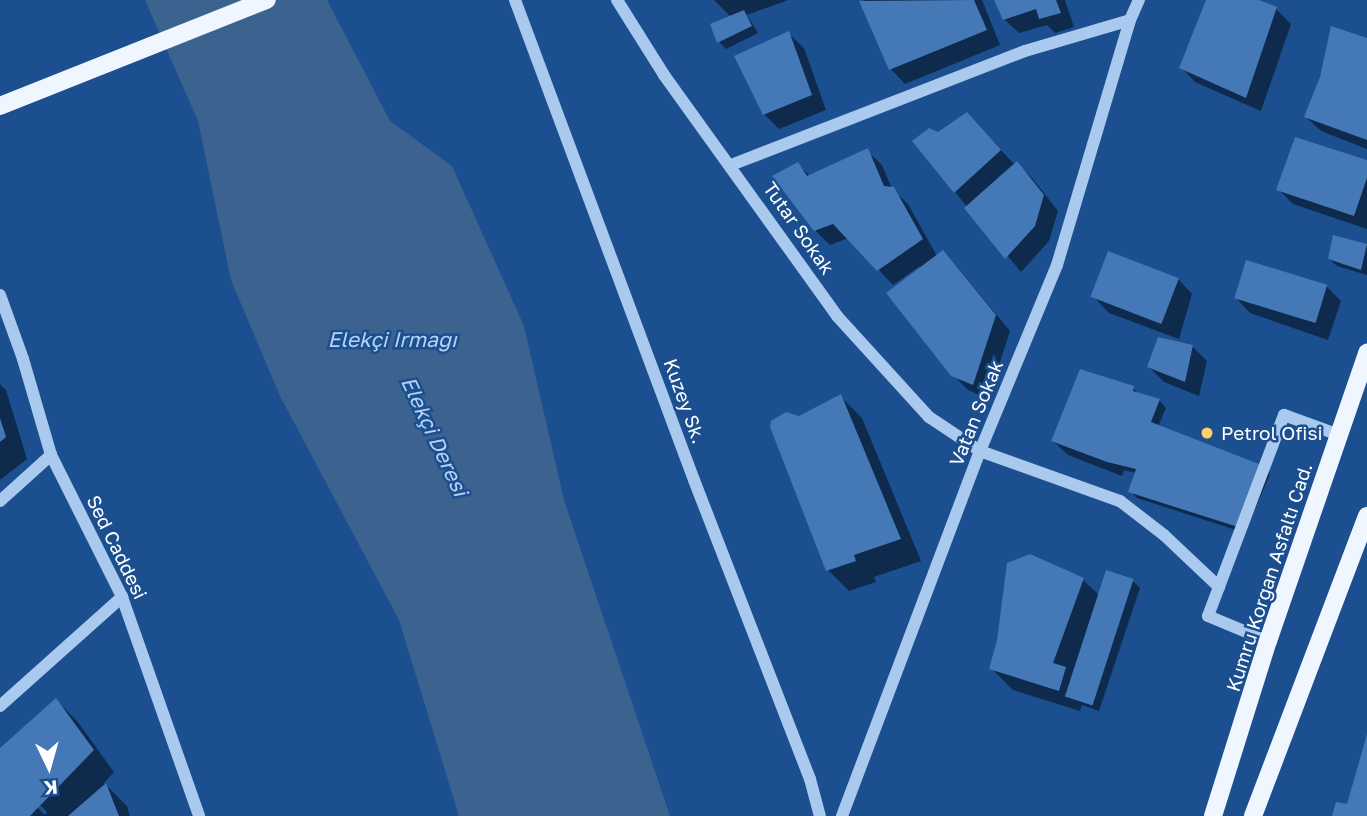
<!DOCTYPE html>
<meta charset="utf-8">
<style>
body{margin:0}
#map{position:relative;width:1367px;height:816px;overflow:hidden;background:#1b4f8f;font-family:"Golos Text",sans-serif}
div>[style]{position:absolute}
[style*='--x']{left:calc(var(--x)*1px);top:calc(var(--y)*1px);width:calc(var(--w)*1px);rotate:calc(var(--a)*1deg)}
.water>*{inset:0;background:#3c6290}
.shadow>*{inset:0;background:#0007}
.building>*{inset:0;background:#4478b7;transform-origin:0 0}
.minor>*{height:12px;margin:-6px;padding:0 6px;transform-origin:6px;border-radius:6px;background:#a9c9ee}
.major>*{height:18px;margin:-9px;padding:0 9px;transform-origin:9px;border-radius:9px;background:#f0f6ff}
.dots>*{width:19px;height:19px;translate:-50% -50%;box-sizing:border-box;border:4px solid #1b4f8f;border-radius:50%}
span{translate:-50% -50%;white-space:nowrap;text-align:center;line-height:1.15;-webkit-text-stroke:5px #1b4f8f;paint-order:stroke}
.street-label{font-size:19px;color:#fff}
.poi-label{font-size:19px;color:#fff}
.left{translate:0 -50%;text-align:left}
.water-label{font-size:21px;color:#b5d3f5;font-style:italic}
.north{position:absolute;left:14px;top:732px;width:70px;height:70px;-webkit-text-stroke:5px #1b4f8f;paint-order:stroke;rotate:175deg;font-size:19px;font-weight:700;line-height:28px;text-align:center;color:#fff}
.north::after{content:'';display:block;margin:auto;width:24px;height:32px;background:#fff;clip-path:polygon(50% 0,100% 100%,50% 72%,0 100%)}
</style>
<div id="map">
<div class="water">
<div style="clip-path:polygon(145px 0,327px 0,390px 121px,452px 166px,524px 326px,564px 500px,670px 816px,459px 816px,399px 620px,280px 396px,231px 280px,198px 121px)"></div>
</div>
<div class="shadow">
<div style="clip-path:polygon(714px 0,788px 0,747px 15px,758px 33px,726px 49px,719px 42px,731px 17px)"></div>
<div style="clip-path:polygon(866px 0,982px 0,1000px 45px,905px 84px,891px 69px,861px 2px)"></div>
<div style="clip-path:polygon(996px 0,1065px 0,1074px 27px,1055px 33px,1047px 25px,1019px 33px,1004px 19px)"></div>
<div style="clip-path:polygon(1208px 0,1254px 0,1276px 9px,1291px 24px,1261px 111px,1195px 82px,1181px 67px)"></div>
<div style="clip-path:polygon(789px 34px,804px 48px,826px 110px,779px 129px,764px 114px)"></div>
<div style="clip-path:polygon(1367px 40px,1367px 149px,1321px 131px,1306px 117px)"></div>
<div style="clip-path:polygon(981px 129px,1015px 165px,1017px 163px,1032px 178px,1058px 211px,1049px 241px,1021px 272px,955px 192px,938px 134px)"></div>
<div style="clip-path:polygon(867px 151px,882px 165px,892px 189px,908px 204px,937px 256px,943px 252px,957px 267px,1010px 331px,988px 399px,968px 390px,952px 374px,920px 266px,893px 285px,849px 238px,830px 245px,815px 230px,797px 164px,810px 176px)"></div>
<div style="clip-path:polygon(1367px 162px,1367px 229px,1293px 204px,1278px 189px)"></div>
<div style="clip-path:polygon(1335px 237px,1367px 246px,1367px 275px,1337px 266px,1329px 259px)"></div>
<div style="clip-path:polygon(1178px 279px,1192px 294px,1179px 339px,1109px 313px,1095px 298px)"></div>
<div style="clip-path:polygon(1326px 286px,1341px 301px,1328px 340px,1250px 313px,1236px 298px)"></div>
<div style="clip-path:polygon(1192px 346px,1207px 361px,1199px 396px,1164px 382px,1149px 367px)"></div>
<div style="clip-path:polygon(0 384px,6px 390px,27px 459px,0 480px)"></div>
<div style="clip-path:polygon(1133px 388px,1141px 396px,1159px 400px,1166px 408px,1158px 427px,1263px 467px,1270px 474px,1245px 533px,1137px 498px,1130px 491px,1136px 473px,1124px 470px,1122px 476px,1068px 455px,1053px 441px)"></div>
<div style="clip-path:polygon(840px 396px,862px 418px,921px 561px,874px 577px,876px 582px,849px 591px,828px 570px,799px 418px)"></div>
<div style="clip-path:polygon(1083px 580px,1099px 595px,1133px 581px,1140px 588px,1099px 711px,1082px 705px,1080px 711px,1013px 690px,991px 668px)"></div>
<div style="clip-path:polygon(56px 700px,77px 721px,114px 772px,104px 783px,127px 806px,130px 816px,0 816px,0 770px,45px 815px,47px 812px,0 765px,0 750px)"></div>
</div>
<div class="building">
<div style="clip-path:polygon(974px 0,987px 30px,889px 70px,859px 1px)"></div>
<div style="clip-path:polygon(994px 0,1056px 0,1061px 13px,1039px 19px,1036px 9px,1003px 20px)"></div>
<div style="clip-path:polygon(1206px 0,1259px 0,1277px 7px,1246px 98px,1179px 68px)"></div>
<div style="clip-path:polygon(744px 10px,752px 26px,717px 43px,710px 24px)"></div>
<div style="clip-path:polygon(1331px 26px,1367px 38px,1367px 140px,1304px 117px,1320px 77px)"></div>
<div style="clip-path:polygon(789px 31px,812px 95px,763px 115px,734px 56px)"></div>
<div style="clip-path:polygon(967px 112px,1001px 150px,954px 193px,912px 141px,929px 128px,938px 132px)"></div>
<div style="clip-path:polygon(1295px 137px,1367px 160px,1367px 178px,1354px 216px,1276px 190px)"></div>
<div style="clip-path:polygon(868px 148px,884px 186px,894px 187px,923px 239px,877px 271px,833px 224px,814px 231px,772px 176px,798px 162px,807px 176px)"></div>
<div style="clip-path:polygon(1017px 161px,1044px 195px,1035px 226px,1005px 259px,964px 208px)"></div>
<div style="clip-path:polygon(1333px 235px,1367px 244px,1361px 270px,1328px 259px)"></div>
<div style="clip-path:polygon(943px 250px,996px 315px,973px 385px,951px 376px,886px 293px)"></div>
<div style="left:1108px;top:251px;width:76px;height:49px;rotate:21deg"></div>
<div style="left:1246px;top:260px;width:85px;height:40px;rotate:17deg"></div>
<div style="clip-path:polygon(1158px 337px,1193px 345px,1185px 382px,1147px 367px)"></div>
<div style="clip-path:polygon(1080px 369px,1134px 386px,1133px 391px,1160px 399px,1151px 422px,1264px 466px,1238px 527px,1128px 492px,1136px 469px,1107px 462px,1051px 441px)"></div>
<div style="clip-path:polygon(841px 394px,901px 539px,854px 555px,856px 561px,826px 571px,770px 427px,771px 421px,786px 412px,799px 416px)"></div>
<div style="clip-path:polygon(0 418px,6px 437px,0 442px)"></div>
<div style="clip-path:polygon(1030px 554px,1084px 578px,1053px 663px,1066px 667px,1059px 691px,989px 669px,997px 640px,1007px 563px)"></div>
<div style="left:1106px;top:570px;width:29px;height:133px;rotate:18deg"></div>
<div style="clip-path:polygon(56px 698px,94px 750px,30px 816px,0 816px,0 748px)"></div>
<div style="clip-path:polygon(1367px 734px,1367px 816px,1332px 816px,1336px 802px,1347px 804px)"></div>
<div style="clip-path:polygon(106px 783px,119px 816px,68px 816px)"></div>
</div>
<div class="minor">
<div style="--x:515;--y:0;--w:512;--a:69.55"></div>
<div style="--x:694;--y:480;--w:321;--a:68.8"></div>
<div style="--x:810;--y:779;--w:38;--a:75"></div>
<div style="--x:617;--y:0;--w:89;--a:57.9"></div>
<div style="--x:664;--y:75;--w:297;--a:54.3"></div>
<div style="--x:837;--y:316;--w:137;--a:47.7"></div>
<div style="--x:929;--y:417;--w:61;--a:33.7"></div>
<div style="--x:980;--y:451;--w:149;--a:19.7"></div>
<div style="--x:1120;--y:501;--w:56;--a:37.7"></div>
<div style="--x:1164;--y:535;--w:76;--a:43.4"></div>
<div style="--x:731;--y:165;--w:315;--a:-21.2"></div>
<div style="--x:1025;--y:51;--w:109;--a:-16.4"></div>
<div style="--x:0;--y:295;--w:68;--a:70.2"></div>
<div style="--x:23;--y:359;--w:100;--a:73.7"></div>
<div style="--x:51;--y:455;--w:159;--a:63.4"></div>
<div style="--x:122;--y:597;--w:232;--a:70.6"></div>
<div style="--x:0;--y:501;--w:69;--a:-42"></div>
<div style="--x:1268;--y:641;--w:65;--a:-157.4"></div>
<div style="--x:1208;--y:616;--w:215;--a:-69.3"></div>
<div style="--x:1284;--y:415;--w:59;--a:20"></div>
<div style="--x:0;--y:706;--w:164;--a:-41.8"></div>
<div style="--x:842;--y:816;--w:390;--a:-69.3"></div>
<div style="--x:980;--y:451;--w:201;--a:-67.5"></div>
<div style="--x:1057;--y:265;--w:256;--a:-73.4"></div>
<div style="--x:1130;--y:20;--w:22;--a:-66"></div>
</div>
<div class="major">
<div style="--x:0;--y:106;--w:287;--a:-21.7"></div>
<div style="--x:1213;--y:816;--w:183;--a:-72.6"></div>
<div style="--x:1268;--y:641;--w:305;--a:-71"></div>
<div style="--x:1253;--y:816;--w:321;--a:-69.2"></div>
</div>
<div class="dots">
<div style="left:1207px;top:433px;background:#ffd166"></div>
</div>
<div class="street-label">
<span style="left:799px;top:228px;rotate:55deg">Tutar Sokak</span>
<span style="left:685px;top:401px;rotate:70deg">Kuzey Sk.</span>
<span style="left:976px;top:413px;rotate:-68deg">Vatan Sokak</span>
<span style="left:117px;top:547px;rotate:64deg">Sed Caddesi</span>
<span style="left:1269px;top:577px;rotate:-72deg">Kumru Korgan Asfaltı Cad.</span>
</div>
<div class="poi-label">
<span class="left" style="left:1221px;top:433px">Petrol Ofisi</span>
</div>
<div class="water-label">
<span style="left:392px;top:339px">Elekçi Irmağı</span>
<span style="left:435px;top:436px;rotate:65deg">Elekçi Deresi</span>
</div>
<div class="north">K</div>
</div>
